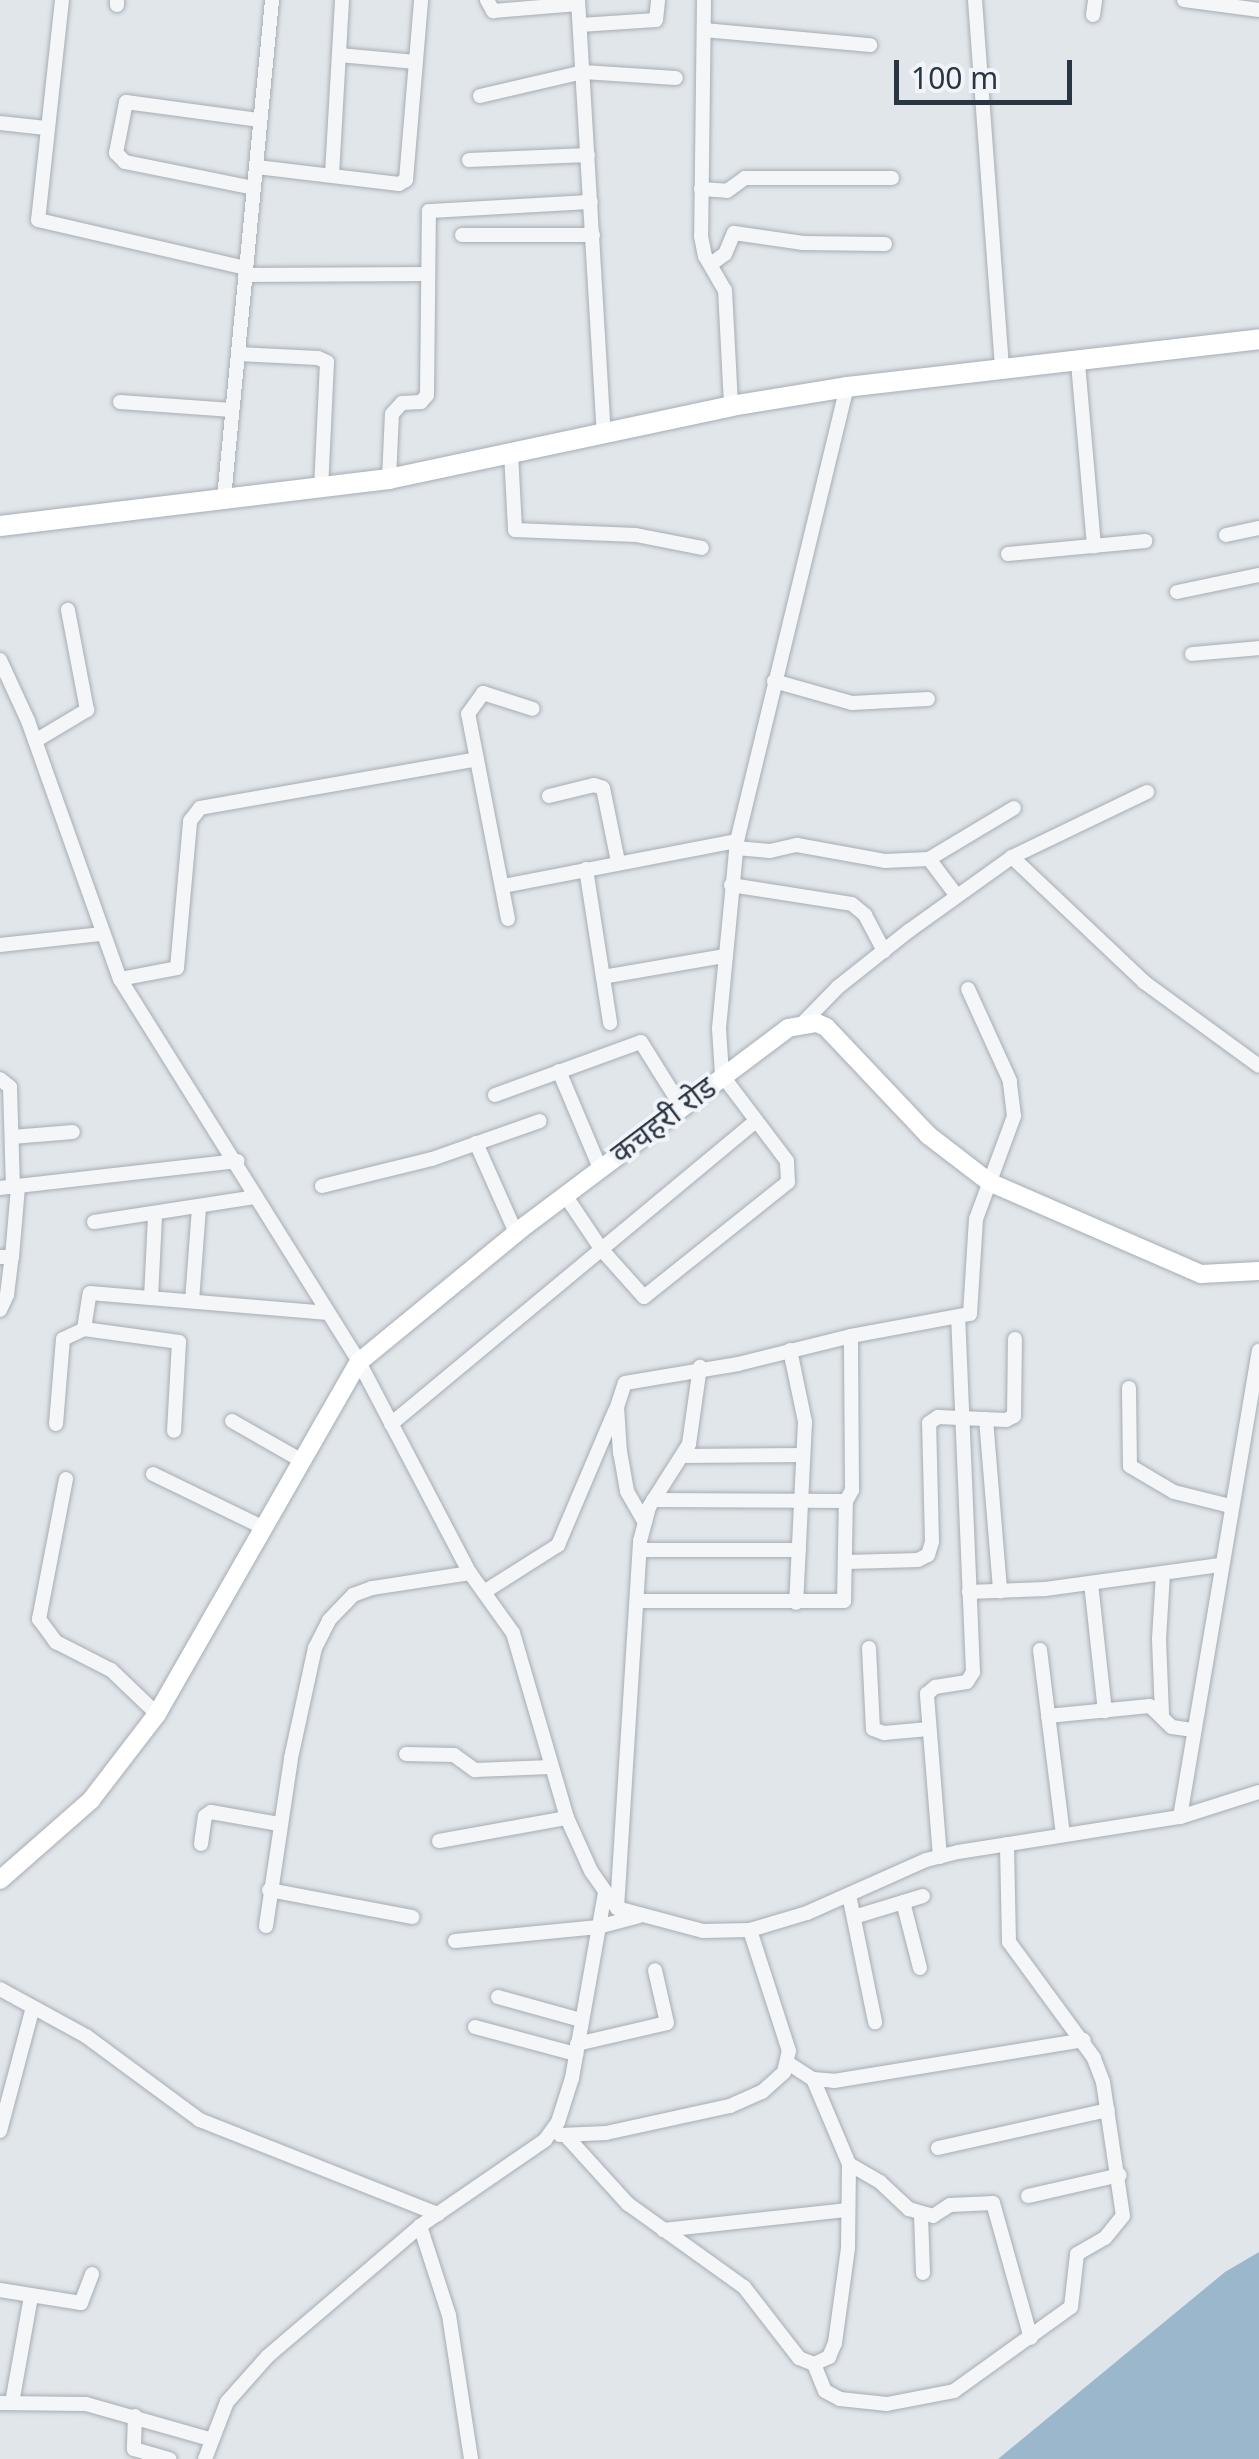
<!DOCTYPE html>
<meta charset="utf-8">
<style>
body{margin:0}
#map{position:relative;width:1259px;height:2459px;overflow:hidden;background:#e1e6ea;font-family:"Noto Sans","Noto Sans Devanagari",sans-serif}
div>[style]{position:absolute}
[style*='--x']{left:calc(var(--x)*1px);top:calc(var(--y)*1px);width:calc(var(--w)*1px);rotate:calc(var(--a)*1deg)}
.water>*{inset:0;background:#9bb7cc}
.roads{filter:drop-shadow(0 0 2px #a6adb5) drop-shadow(0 0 2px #a6adb5)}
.minor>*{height:14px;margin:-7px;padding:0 7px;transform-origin:7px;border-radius:7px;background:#f4f6f8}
.major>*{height:18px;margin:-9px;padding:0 9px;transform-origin:9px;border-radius:9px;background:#fff}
.highway>*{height:20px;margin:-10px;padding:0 10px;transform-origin:10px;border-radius:10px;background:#fff}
span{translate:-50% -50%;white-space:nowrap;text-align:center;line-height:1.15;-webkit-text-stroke:8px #f1f4f8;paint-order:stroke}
.street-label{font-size:30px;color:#293543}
.scale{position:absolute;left:894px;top:60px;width:178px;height:45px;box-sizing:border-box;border:5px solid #293543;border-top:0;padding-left:12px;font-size:30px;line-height:35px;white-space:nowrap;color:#293543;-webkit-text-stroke:8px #f1f4f8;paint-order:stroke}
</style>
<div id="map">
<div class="water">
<div style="clip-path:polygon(1259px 2252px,1259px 2459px,998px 2459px,1225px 2272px)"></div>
</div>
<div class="roads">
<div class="minor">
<div style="--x:62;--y:0;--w:221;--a:96.2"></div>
<div style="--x:38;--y:220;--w:213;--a:13"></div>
<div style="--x:487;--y:0;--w:13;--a:61"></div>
<div style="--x:493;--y:11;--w:85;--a:-4.7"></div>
<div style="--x:578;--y:0;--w:434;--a:86.6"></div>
<div style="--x:704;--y:0;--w:236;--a:90.7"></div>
<div style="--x:701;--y:236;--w:20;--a:79"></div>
<div style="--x:705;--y:256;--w:39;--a:60"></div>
<div style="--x:725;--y:290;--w:116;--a:87"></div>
<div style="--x:975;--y:0;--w:372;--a:85.8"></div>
<div style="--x:1184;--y:0;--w:76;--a:7.6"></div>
<div style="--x:117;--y:5;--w:5;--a:-90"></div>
<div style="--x:1093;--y:15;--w:15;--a:-82"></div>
<div style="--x:580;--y:25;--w:76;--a:-3.8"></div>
<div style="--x:656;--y:20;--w:20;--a:-84"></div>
<div style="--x:704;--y:30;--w:167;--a:5.2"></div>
<div style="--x:339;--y:55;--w:77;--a:5.2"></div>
<div style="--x:480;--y:96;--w:106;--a:-13.1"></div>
<div style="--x:583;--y:72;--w:93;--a:3.7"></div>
<div style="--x:0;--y:123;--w:46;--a:6.2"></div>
<div style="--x:469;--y:160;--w:119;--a:-2.4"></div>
<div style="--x:257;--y:167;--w:143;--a:6.8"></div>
<div style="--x:399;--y:184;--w:8;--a:-30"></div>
<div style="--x:406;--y:180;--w:181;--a:-85.2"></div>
<div style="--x:332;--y:174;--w:174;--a:-86.7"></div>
<div style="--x:254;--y:188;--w:132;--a:-168.6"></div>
<div style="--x:125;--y:162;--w:13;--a:-135"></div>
<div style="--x:116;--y:153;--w:52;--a:-78.9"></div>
<div style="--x:126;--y:102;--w:135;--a:7.7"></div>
<div style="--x:701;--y:189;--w:26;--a:4"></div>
<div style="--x:727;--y:191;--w:22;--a:-36"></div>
<div style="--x:745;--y:178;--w:147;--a:0"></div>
<div style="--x:462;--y:235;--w:131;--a:0"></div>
<div style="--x:711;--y:264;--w:17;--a:-36"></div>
<div style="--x:725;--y:254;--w:23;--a:-67"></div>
<div style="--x:734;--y:233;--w:70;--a:8.2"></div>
<div style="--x:803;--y:243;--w:82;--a:0.7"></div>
<div style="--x:245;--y:275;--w:181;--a:-0.3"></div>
<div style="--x:238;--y:354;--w:80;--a:2.9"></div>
<div style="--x:318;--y:358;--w:10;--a:24"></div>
<div style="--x:327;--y:362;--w:126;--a:92.7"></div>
<div style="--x:1078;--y:363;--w:184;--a:85"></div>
<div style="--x:120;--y:402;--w:112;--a:4.1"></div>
<div style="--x:511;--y:453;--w:77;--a:87"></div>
<div style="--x:515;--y:530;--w:121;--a:2.4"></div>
<div style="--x:636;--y:535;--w:67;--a:11.1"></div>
<div style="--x:389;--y:479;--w:65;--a:-87.4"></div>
<div style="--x:392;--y:414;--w:15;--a:-48"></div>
<div style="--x:402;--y:403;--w:19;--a:-3"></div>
<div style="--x:421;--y:402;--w:9;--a:-49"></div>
<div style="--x:427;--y:395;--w:184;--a:-89.4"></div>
<div style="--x:429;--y:211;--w:162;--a:-3.2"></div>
<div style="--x:224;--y:498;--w:500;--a:-84.49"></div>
<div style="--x:1226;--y:535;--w:34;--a:-12"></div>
<div style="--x:1008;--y:554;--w:138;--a:-5.4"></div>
<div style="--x:1177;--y:592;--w:84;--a:-11.7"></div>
<div style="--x:1192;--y:654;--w:67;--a:-5.1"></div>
<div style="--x:0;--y:660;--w:67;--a:65.3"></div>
<div style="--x:28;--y:721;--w:274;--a:70.4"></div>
<div style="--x:120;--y:979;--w:451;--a:58"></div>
<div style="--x:359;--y:1362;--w:238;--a:62.3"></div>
<div style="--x:470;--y:1573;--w:74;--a:54.4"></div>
<div style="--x:513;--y:1633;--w:193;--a:73.7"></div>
<div style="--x:567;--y:1818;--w:58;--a:65.6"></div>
<div style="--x:591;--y:1871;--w:45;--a:54.9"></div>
<div style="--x:617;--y:1908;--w:89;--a:15"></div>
<div style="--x:703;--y:1931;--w:47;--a:-1.2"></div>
<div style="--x:750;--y:1930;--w:59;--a:-16.6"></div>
<div style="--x:807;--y:1913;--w:130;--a:-24"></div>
<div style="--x:926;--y:1860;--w:33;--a:-14"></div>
<div style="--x:958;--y:1852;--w:225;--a:-9"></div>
<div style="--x:1180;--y:1817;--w:83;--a:-17.6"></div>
<div style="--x:774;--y:681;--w:81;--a:15.8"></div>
<div style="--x:852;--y:703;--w:76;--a:-3"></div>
<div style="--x:35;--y:741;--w:61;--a:-30.8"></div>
<div style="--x:87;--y:710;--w:102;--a:-100.8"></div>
<div style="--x:549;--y:796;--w:46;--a:-13.7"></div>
<div style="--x:594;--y:785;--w:9;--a:18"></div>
<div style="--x:603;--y:788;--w:76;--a:78.5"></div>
<div style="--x:736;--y:848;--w:34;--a:5"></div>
<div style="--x:770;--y:851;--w:28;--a:-13"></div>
<div style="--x:797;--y:845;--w:89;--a:10.3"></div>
<div style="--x:885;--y:861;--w:44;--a:-2.6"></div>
<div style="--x:929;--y:859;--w:46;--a:52.9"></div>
<div style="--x:1012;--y:857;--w:182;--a:43.4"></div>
<div style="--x:1144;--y:982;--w:142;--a:36.1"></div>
<div style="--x:929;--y:859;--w:99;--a:-31"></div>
<div style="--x:586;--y:869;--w:156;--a:81.1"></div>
<div style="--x:731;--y:885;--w:122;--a:8.9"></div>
<div style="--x:852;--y:904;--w:17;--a:40"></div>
<div style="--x:865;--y:915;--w:41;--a:62.2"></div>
<div style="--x:503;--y:886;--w:238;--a:-10.9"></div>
<div style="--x:508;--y:919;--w:209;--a:-101"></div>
<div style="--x:468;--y:714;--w:26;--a:-54"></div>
<div style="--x:483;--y:693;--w:52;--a:17.7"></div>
<div style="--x:0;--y:945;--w:103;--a:-6.2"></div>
<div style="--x:603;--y:977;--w:124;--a:-9.8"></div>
<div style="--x:120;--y:979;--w:58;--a:-10.9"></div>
<div style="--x:177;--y:968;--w:148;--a:-84.9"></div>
<div style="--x:190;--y:821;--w:16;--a:-52"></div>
<div style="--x:200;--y:808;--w:281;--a:-10"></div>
<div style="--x:803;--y:1023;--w:50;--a:-45.8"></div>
<div style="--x:838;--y:987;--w:92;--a:-38.4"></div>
<div style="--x:910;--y:930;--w:125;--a:-35.6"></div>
<div style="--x:1012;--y:857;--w:150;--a:-25.7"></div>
<div style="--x:559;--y:1071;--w:105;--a:67.1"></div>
<div style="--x:0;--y:1079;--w:13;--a:39"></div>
<div style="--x:10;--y:1087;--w:100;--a:88.3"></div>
<div style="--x:495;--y:1095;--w:155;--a:-20"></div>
<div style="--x:641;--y:1042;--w:75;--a:58"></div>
<div style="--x:12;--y:1137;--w:61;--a:-4.7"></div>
<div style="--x:476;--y:1143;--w:98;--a:66"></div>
<div style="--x:322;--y:1186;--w:113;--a:-13.8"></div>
<div style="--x:432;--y:1159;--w:114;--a:-19.4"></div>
<div style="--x:0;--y:1188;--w:239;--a:-6.5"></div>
<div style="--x:565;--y:1195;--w:66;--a:56.1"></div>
<div style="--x:602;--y:1250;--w:63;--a:48.2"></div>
<div style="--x:644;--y:1297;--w:184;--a:-38.6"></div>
<div style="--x:788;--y:1182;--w:21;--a:-93"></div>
<div style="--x:787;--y:1161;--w:108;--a:-127.1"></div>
<div style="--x:722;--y:1075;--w:47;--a:-93.7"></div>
<div style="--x:719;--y:1028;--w:188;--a:-84.5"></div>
<div style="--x:737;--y:841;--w:467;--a:-76.4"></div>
<div style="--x:94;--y:1222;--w:164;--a:-8.8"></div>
<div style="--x:0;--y:1257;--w:12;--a:0"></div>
<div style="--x:12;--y:1257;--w:70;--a:-85.1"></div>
<div style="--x:151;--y:1298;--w:83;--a:-87.2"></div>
<div style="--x:192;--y:1301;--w:93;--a:-85.7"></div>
<div style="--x:0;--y:1310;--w:17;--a:-65"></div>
<div style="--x:7;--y:1295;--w:38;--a:-83"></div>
<div style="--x:84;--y:1329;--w:36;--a:-81"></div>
<div style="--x:90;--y:1293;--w:239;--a:4.8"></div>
<div style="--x:790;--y:1350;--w:74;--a:78.2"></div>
<div style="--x:805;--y:1422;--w:181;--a:92.8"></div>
<div style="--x:1129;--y:1388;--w:78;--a:89.3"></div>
<div style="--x:1130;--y:1466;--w:51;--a:30.6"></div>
<div style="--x:1174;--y:1492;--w:58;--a:14"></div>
<div style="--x:986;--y:1419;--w:173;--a:85.3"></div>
<div style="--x:232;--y:1421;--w:81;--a:29.7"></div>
<div style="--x:56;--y:1424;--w:85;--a:-85.3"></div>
<div style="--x:63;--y:1339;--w:23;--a:-25"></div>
<div style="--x:84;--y:1329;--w:96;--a:7.8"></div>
<div style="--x:179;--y:1342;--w:89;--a:93.2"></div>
<div style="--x:391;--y:1424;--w:474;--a:-39.7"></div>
<div style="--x:682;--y:1456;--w:121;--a:-0.5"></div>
<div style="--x:153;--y:1474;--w:123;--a:25.9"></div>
<div style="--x:66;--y:1479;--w:143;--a:100.9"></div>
<div style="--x:39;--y:1619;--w:29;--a:54"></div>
<div style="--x:56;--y:1642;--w:62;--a:27"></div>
<div style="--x:111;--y:1670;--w:64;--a:43.7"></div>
<div style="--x:653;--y:1500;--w:193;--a:0.3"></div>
<div style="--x:846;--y:1501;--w:13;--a:-61"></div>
<div style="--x:852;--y:1490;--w:154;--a:-90.4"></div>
<div style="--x:644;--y:1521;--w:34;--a:-120"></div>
<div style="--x:627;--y:1491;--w:39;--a:-100"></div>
<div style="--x:620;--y:1453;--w:46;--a:-93.7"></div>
<div style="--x:617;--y:1407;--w:25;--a:-72"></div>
<div style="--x:625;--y:1383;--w:115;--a:-9.5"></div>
<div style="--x:738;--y:1364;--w:116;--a:-13.9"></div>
<div style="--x:851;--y:1336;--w:121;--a:-10.5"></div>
<div style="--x:970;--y:1314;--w:95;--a:-86.4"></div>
<div style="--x:976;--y:1219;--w:110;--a:-69.7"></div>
<div style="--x:1014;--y:1116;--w:35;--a:-97"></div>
<div style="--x:1010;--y:1081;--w:101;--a:-114.5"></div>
<div style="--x:640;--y:1550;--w:159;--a:0"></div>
<div style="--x:847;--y:1562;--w:71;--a:-1.6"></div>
<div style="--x:918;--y:1560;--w:11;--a:-27"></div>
<div style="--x:928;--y:1555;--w:14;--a:-73"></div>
<div style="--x:932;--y:1542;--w:119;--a:-91.4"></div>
<div style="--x:929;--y:1423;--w:11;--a:-34"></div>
<div style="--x:938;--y:1417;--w:68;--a:2.5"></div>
<div style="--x:1006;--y:1420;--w:9;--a:-27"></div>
<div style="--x:1014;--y:1416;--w:77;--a:-89.3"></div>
<div style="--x:1091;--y:1583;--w:129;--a:83.8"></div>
<div style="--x:484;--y:1592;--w:88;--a:-32.4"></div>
<div style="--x:558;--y:1545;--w:146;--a:-67"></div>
<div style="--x:969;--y:1592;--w:76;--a:-2.3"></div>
<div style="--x:1045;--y:1589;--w:177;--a:-7.8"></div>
<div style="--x:637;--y:1601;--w:207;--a:0"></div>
<div style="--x:844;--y:1601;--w:100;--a:-88.9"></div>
<div style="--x:869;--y:1648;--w:81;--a:87.2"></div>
<div style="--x:873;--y:1729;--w:12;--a:20"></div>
<div style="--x:884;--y:1733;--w:45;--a:-5.1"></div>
<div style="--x:1040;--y:1650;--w:186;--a:82.9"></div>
<div style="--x:1162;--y:1714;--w:75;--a:-92.3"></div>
<div style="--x:1159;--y:1639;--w:66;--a:-86.5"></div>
<div style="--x:1048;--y:1716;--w:102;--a:-5.6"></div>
<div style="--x:1150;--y:1706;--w:30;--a:44"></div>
<div style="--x:1172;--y:1727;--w:22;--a:8"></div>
<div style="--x:406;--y:1754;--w:48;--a:1.2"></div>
<div style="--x:454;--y:1755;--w:26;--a:36"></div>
<div style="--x:475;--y:1770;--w:76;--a:-2.3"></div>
<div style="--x:1180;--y:1817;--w:473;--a:-80.4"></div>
<div style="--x:439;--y:1841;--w:130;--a:-10.2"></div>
<div style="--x:201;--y:1844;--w:28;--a:-82"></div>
<div style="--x:205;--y:1816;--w:7;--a:-34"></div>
<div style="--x:211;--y:1812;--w:69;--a:10"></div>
<div style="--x:940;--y:1857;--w:164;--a:-94.6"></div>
<div style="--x:927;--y:1694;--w:11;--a:-41"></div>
<div style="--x:935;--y:1687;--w:32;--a:-9"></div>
<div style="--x:967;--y:1682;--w:12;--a:-59"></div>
<div style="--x:973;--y:1672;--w:353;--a:-92.4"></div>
<div style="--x:269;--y:1890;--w:146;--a:10.7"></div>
<div style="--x:849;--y:1895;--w:130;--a:78.4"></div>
<div style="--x:903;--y:1902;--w:68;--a:75.6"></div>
<div style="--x:617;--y:1908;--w:368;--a:-86.4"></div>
<div style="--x:640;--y:1541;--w:35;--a:-75"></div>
<div style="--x:649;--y:1507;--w:75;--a:-57.6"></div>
<div style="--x:689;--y:1444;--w:78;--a:-81.9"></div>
<div style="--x:854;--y:1917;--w:72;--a:-16.9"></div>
<div style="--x:266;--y:1926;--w:170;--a:-81.5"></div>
<div style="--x:291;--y:1758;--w:113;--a:-77.7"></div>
<div style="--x:315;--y:1648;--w:31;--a:-63"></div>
<div style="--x:329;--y:1620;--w:35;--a:-46"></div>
<div style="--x:353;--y:1595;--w:20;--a:-20"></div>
<div style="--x:372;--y:1588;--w:99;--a:-8.7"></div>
<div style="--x:455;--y:1941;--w:144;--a:-5.6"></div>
<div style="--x:598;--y:1927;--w:42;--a:-15"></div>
<div style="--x:0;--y:1989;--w:98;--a:28.7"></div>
<div style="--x:86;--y:2036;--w:142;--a:36.4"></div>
<div style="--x:200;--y:2120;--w:256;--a:21.6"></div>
<div style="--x:498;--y:1997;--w:86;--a:15.5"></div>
<div style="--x:475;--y:2027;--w:105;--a:15"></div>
<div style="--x:577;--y:2044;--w:92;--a:-13.1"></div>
<div style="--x:667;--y:2023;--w:54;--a:-102.8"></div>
<div style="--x:788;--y:2063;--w:30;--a:33"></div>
<div style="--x:813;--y:2079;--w:21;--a:5"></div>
<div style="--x:834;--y:2081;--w:253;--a:-9.3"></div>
<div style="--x:813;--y:2079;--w:92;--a:67"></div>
<div style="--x:849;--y:2164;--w:36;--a:30"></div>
<div style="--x:880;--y:2182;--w:40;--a:43"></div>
<div style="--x:909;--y:2209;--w:25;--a:16"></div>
<div style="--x:933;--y:2216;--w:20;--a:-33"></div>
<div style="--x:950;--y:2205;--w:43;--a:-2.7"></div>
<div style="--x:993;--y:2203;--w:140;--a:74.3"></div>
<div style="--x:0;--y:2131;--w:128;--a:-75.1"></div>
<div style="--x:560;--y:2135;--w:46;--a:-2.5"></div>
<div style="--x:606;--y:2133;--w:127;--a:-12.3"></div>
<div style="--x:730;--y:2106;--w:35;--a:-24"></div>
<div style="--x:762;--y:2092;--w:30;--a:-42"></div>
<div style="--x:784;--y:2072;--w:22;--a:-77"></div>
<div style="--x:789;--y:2051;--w:127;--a:-107.9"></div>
<div style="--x:567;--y:2137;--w:91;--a:47.7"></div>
<div style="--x:628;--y:2204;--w:143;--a:35.6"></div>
<div style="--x:744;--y:2287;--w:90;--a:52.2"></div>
<div style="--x:799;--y:2358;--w:16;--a:22"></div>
<div style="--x:814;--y:2364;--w:17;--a:-25"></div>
<div style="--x:829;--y:2357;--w:15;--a:-67"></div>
<div style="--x:835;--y:2343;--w:96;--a:-82.2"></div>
<div style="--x:848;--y:2248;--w:84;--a:-89.3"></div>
<div style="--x:938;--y:2148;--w:174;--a:-12.6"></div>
<div style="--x:1028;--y:2196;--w:94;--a:-12.9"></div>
<div style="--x:921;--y:2215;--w:58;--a:88"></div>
<div style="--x:420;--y:2226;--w:94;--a:72"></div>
<div style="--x:449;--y:2315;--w:146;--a:81.3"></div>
<div style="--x:663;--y:2230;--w:186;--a:-6.2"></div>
<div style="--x:0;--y:2290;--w:82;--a:9.1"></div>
<div style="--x:81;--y:2303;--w:31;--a:-69"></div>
<div style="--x:814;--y:2364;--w:29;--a:68"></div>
<div style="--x:825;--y:2391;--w:17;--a:28"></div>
<div style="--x:840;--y:2399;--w:47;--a:6.1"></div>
<div style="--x:887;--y:2404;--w:68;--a:-11"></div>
<div style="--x:954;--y:2391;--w:144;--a:-35.7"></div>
<div style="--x:1071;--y:2307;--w:53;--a:-83.5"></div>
<div style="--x:1077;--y:2254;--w:32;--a:-30"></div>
<div style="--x:1105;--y:2238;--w:28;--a:-51"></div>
<div style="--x:1123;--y:2216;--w:135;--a:-98.5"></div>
<div style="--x:1103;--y:2082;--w:26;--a:-111"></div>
<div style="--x:1094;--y:2058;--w:144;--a:-126.2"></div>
<div style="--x:1009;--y:1942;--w:98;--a:-91.2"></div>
<div style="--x:0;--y:2403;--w:86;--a:0.7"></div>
<div style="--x:86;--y:2404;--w:129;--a:15.8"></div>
<div style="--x:12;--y:2403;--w:109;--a:-79.9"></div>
<div style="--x:135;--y:2416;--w:33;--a:92"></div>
<div style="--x:134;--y:2449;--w:37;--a:16"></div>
<div style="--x:205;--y:2459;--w:61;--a:-68.9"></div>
<div style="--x:227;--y:2402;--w:62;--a:-48.3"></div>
<div style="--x:268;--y:2356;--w:200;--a:-40.5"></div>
<div style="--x:420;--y:2226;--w:152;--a:-34.5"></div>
<div style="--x:545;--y:2140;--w:22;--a:-54"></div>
<div style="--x:558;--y:2122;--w:46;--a:-72.3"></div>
<div style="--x:572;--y:2078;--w:188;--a:-79.9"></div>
</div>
<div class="major">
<div style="--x:0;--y:1880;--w:121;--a:-41.3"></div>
<div style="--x:91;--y:1800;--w:108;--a:-52.5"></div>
<div style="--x:157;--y:1714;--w:406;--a:-60.2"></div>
<div style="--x:359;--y:1362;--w:216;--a:-39.4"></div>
<div style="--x:526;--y:1225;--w:328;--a:-36.9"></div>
<div style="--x:788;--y:1028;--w:29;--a:-10"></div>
<div style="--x:817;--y:1023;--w:10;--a:24"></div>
<div style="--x:826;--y:1027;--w:149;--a:46.6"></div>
<div style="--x:928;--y:1135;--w:77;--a:37.6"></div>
<div style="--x:989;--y:1182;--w:231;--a:23.5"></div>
<div style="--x:1201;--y:1274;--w:58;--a:-3"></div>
</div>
<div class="highway">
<div style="--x:0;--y:526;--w:392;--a:-6.9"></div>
<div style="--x:389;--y:479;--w:350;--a:-12"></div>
<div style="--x:731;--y:406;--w:118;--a:-9.3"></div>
<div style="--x:847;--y:387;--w:415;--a:-6.6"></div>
</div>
</div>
<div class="street-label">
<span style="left:663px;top:1120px;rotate:-37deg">कचहरी रोड</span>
</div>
<div class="scale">100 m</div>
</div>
